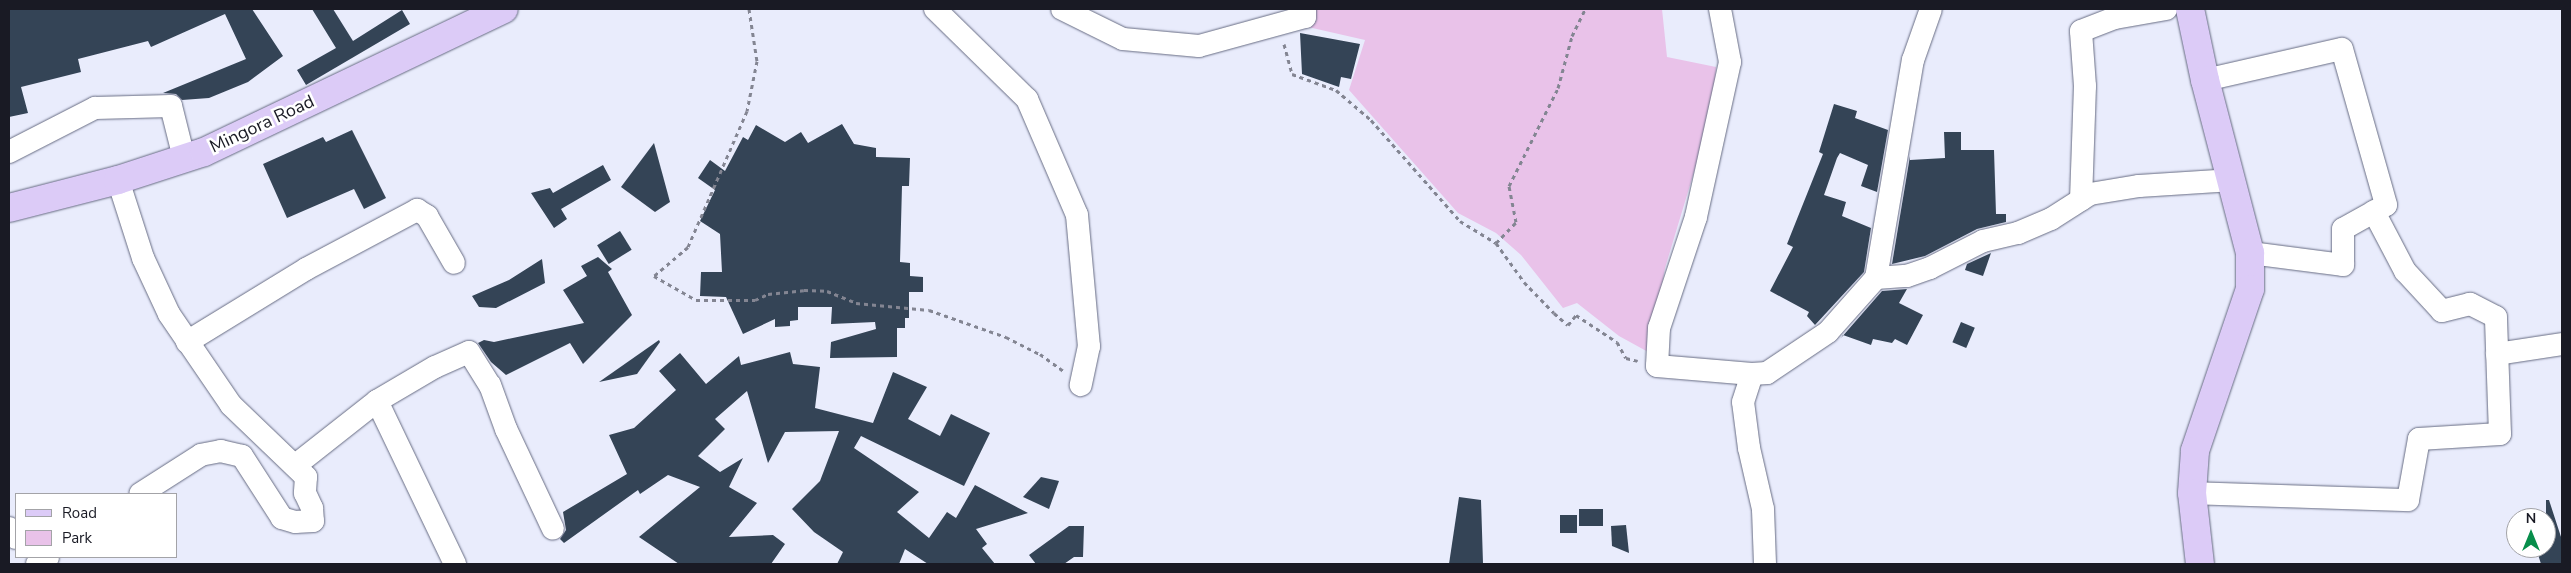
<!DOCTYPE html>
<style>
body{margin:0}
#map{position:relative;width:2571px;height:573px;overflow:hidden;background:#e9ecfc;font-family:"Nunito Sans",sans-serif}
div>[style]{position:absolute}
[style*='--x']{left:calc(var(--x)*1px);top:calc(var(--y)*1px);width:calc(var(--w)*1px);rotate:calc(var(--a)*1deg)}
.green>*{inset:0;background:#e9c2e9}
.building>*{inset:0;background:#344456;transform-origin:0 0}
.path>*{height:3px;margin-top:-1.5px;transform-origin:0;background:repeating-linear-gradient(90deg,#838592 0 4px,transparent 0 8px)}
.roads{filter:drop-shadow(0 0 1px #676c83) drop-shadow(0 0 1px #676c83)}
.minor>*{height:22px;margin:-11px;padding:0 11px;transform-origin:11px;border-radius:11px;background:#fff}
.major>*{height:28px;margin:-14px;padding:0 14px;transform-origin:14px;border-radius:14px;background:#dccbf7}
span{translate:-50% -50%;white-space:nowrap;text-align:center;line-height:1.15;-webkit-text-stroke:5px #fff;paint-order:stroke}
.street-label{font-size:18px;color:#191a24}
.frame{position:absolute;inset:0;border:10px solid #191a24;pointer-events:none}
.legend{position:absolute;left:15px;top:493px;width:162px;height:65px;box-sizing:border-box;background:#fff;border:1px solid #a3a3a7;margin:0;padding:6px 9px;list-style:none;font-size:15px;color:#191a24}
.legend li{display:flex;align-items:center;gap:10px;height:25px}
.legend b{width:25px;border:1px solid #a3a3a7}
.north{position:absolute;left:2506px;top:508px;width:50px;height:50px;box-sizing:border-box;background:#fff;border:1px solid #a3a3a7;border-radius:50%;rotate:0deg;font-size:14px;font-weight:700;line-height:20px;text-align:center;color:#191a24}
.north::after{content:'';display:block;margin:auto;width:18px;height:22px;background:#078e4b;clip-path:polygon(50% 0,100% 100%,50% 72%,0 100%)}
</style>
<div id="map">
<div class="green">
<div style="clip-path:polygon(1309px 9px,1662px 9px,1667px 57px,1716px 67px,1713px 109px,1665px 268px,1650px 353px,1619px 336px,1577px 303px,1563px 308px,1521px 255px,1496px 233px,1458px 213px,1349px 90px,1365px 40px,1308px 27px)"></div>
</div>
<div class="building">
<div style="clip-path:polygon(9px 9px,252px 9px,283px 56px,248px 82px,209px 98px,182px 100px,176px 94px,163px 93px,246px 59px,225px 14px,151px 47px,148px 41px,78px 59px,81px 72px,21px 87px,28px 113px,9px 117px)"></div>
<div style="clip-path:polygon(312px 9px,333px 9px,353px 41px,402px 10px,410px 24px,306px 85px,297px 70px,336px 48px)"></div>
<div style="clip-path:polygon(1300px 33px,1360px 44px,1351px 79px,1341px 77px,1339px 87px,1302px 74px)"></div>
<div style="clip-path:polygon(1834px 104px,1857px 111px,1855px 118px,1888px 130px,1877px 192px,1861px 186px,1868px 165px,1840px 153px,1837px 158px,1824px 195px,1846px 202px,1842px 216px,1871px 228px,1864px 272px,1815px 325px,1807px 316px,1809px 312px,1770px 291px,1793px 247px,1787px 244px,1823px 154px,1819px 152px)"></div>
<div style="clip-path:polygon(842px 124px,854px 144px,876px 148px,876px 157px,910px 158px,909px 186px,902px 186px,900px 262px,910px 263px,910px 276px,923px 277px,923px 292px,909px 292px,909px 318px,905px 318px,905px 328px,897px 328px,897px 357px,830px 358px,831px 342px,876px 329px,875px 322px,831px 324px,832px 307px,798px 307px,798px 320px,790px 321px,790px 326px,775px 327px,775px 319px,743px 334px,726px 297px,700px 296px,701px 272px,722px 272px,720px 234px,700px 221px,715px 190px,698px 178px,710px 160px,725px 171px,743px 137px,748px 140px,756px 125px,785px 142px,801px 132px,808px 143px)"></div>
<div style="clip-path:polygon(352px 130px,386px 198px,364px 209px,354px 189px,287px 218px,263px 164px,323px 137px,326px 142px)"></div>
<div style="clip-path:polygon(1944px 132px,1961px 132px,1961px 150px,1994px 150px,1996px 214px,2006px 214px,2006px 222px,1977px 229px,1925px 256px,1892px 264px,1910px 156px,1910px 160px,1945px 158px)"></div>
<div style="clip-path:polygon(654px 143px,670px 202px,655px 212px,621px 187px)"></div>
<div style="clip-path:polygon(603px 165px,611px 180px,561px 209px,567px 219px,554px 228px,531px 193px,550px 188px,553px 193px)"></div>
<div style="left:620px;top:231px;width:22px;height:27px;rotate:58deg"></div>
<div style="clip-path:polygon(1991px 253px,1983px 276px,1965px 270px,1967px 264px)"></div>
<div style="clip-path:polygon(598px 257px,612px 269px,608px 272px,632px 315px,583px 364px,570px 343px,506px 375px,491px 362px,478px 343px,484px 340px,494px 342px,584px 323px,563px 290px,587px 276px,581px 266px)"></div>
<div style="clip-path:polygon(542px 259px,545px 283px,496px 308px,479px 307px,472px 296px,509px 280px)"></div>
<div style="clip-path:polygon(1907px 289px,1899px 303px,1923px 315px,1907px 345px,1895px 339px,1892px 343px,1873px 339px,1871px 345px,1843px 335px,1841px 338px,1882px 291px)"></div>
<div style="left:1961px;top:322px;width:15px;height:22px;rotate:23deg"></div>
<div style="clip-path:polygon(659px 340px,660px 342px,637px 374px,599px 382px)"></div>
<div style="clip-path:polygon(790px 352px,793px 364px,820px 367px,815px 408px,873px 423px,893px 372px,927px 387px,908px 419px,940px 436px,951px 414px,990px 433px,964px 486px,861px 436px,854px 448px,919px 492px,897px 512px,929px 538px,947px 512px,956px 518px,975px 485px,1028px 513px,976px 529px,987px 544px,982px 548px,995px 564px,928px 564px,905px 549px,899px 564px,837px 564px,843px 552px,814px 532px,792px 509px,820px 481px,839px 431px,785px 432px,768px 463px,747px 391px,715px 419px,725px 429px,698px 456px,720px 472px,743px 458px,729px 487px,757px 503px,729px 537px,773px 535px,785px 544px,771px 564px,679px 564px,639px 537px,700px 487px,668px 475px,640px 494px,638px 490px,564px 543px,560px 539px,566px 530px,563px 512px,627px 474px,609px 435px,634px 428px,676px 390px,659px 371px,680px 353px,706px 384px,739px 356px,741px 365px)"></div>
<div style="clip-path:polygon(1041px 477px,1059px 481px,1049px 509px,1023px 497px)"></div>
<div style="clip-path:polygon(1459px 497px,1481px 500px,1483px 564px,1449px 564px)"></div>
<div style="clip-path:polygon(2546px 500px,2549px 500px,2562px 540px,2562px 564px,2541px 564px,2536px 548px,2546px 548px)"></div>
<div style="left:1579px;top:509px;width:24px;height:17px"></div>
<div style="left:1560px;top:515px;width:17px;height:18px"></div>
<div style="clip-path:polygon(1626px 525px,1629px 553px,1612px 546px,1611px 526px)"></div>
<div style="clip-path:polygon(1069px 526px,1084px 526px,1083px 557px,1074px 557px,1064px 564px,1036px 564px,1029px 555px)"></div>
</div>
<div class="path">
<div style="--x:749;--y:9;--w:53;--a:81.3"></div>
<div style="--x:757;--y:61;--w:51;--a:101.3"></div>
<div style="--x:747;--y:111;--w:148;--a:113.5"></div>
<div style="--x:688;--y:247;--w:45;--a:139.5"></div>
<div style="--x:654;--y:276;--w:48;--a:29.7"></div>
<div style="--x:696;--y:300;--w:59;--a:0"></div>
<div style="--x:755;--y:300;--w:14;--a:-25"></div>
<div style="--x:768;--y:294;--w:36;--a:-6"></div>
<div style="--x:804;--y:290;--w:23;--a:2"></div>
<div style="--x:827;--y:291;--w:31;--a:22"></div>
<div style="--x:856;--y:303;--w:73;--a:5.5"></div>
<div style="--x:929;--y:310;--w:82;--a:19.3"></div>
<div style="--x:1006;--y:337;--w:38;--a:27"></div>
<div style="--x:1040;--y:354;--w:29;--a:36"></div>
<div style="--x:1284;--y:44;--w:31;--a:75"></div>
<div style="--x:1292;--y:74;--w:47;--a:20"></div>
<div style="--x:1336;--y:90;--w:46;--a:40.6"></div>
<div style="--x:1371;--y:120;--w:135;--a:48.6"></div>
<div style="--x:1460;--y:221;--w:42;--a:31.4"></div>
<div style="--x:1496;--y:243;--w:48;--a:54.3"></div>
<div style="--x:1524;--y:282;--w:43;--a:45.9"></div>
<div style="--x:1554;--y:313;--w:18;--a:41"></div>
<div style="--x:1568;--y:325;--w:13;--a:-51"></div>
<div style="--x:1576;--y:315;--w:49;--a:33.4"></div>
<div style="--x:1617;--y:342;--w:18;--a:61"></div>
<div style="--x:1626;--y:358;--w:12;--a:14"></div>
<div style="--x:1496;--y:243;--w:29;--a:-46"></div>
<div style="--x:1516;--y:222;--w:37;--a:-101"></div>
<div style="--x:1509;--y:186;--w:110;--a:-63.4"></div>
<div style="--x:1558;--y:88;--w:54;--a:-74.9"></div>
<div style="--x:1572;--y:36;--w:30;--a:-64"></div>
</div>
<div class="roads">
<div class="minor">
<div style="--x:935;--y:9;--w:129;--a:44.4"></div>
<div style="--x:1027;--y:99;--w:126;--a:66.7"></div>
<div style="--x:1077;--y:215;--w:132;--a:84.8"></div>
<div style="--x:1089;--y:346;--w:40;--a:102"></div>
<div style="--x:1062;--y:9;--w:68;--a:26.2"></div>
<div style="--x:1123;--y:39;--w:76;--a:5.3"></div>
<div style="--x:1199;--y:46;--w:110;--a:-15.3"></div>
<div style="--x:1305;--y:17;--w:8;--a:-90"></div>
<div style="--x:1720;--y:9;--w:54;--a:79.3"></div>
<div style="--x:1730;--y:62;--w:159;--a:102.4"></div>
<div style="--x:1696;--y:217;--w:117;--a:108.4"></div>
<div style="--x:1659;--y:328;--w:38;--a:93"></div>
<div style="--x:1657;--y:366;--w:95;--a:4.8"></div>
<div style="--x:2205;--y:80;--w:140;--a:-12.8"></div>
<div style="--x:2342;--y:49;--w:162;--a:74.2"></div>
<div style="--x:2386;--y:205;--w:49;--a:150.8"></div>
<div style="--x:2343;--y:229;--w:36;--a:90"></div>
<div style="--x:2343;--y:265;--w:94;--a:-172.6"></div>
<div style="--x:9;--y:152;--w:97;--a:-27.1"></div>
<div style="--x:95;--y:108;--w:76;--a:-1.5"></div>
<div style="--x:171;--y:106;--w:54;--a:76"></div>
<div style="--x:118;--y:180;--w:82;--a:72.2"></div>
<div style="--x:143;--y:258;--w:62;--a:65.1"></div>
<div style="--x:169;--y:314;--w:110;--a:55.7"></div>
<div style="--x:231;--y:405;--w:104;--a:43.8"></div>
<div style="--x:306;--y:477;--w:16;--a:94"></div>
<div style="--x:305;--y:493;--w:17;--a:65"></div>
<div style="--x:312;--y:508;--w:13;--a:86"></div>
<div style="--x:313;--y:521;--w:18;--a:177"></div>
<div style="--x:295;--y:522;--w:14;--a:-163"></div>
<div style="--x:282;--y:518;--w:74;--a:-122.8"></div>
<div style="--x:242;--y:456;--w:22;--a:-167"></div>
<div style="--x:221;--y:451;--w:20;--a:169"></div>
<div style="--x:201;--y:455;--w:72;--a:147.4"></div>
<div style="--x:2081;--y:200;--w:114;--a:-88"></div>
<div style="--x:2085;--y:86;--w:55;--a:-94.2"></div>
<div style="--x:2081;--y:31;--w:36;--a:-21"></div>
<div style="--x:2115;--y:18;--w:52;--a:-10"></div>
<div style="--x:1876;--y:278;--w:221;--a:-80.4"></div>
<div style="--x:1913;--y:60;--w:54;--a:-70.6"></div>
<div style="--x:187;--y:342;--w:140;--a:-31.5"></div>
<div style="--x:306;--y:269;--w:126;--a:-28"></div>
<div style="--x:417;--y:210;--w:12;--a:31"></div>
<div style="--x:427;--y:216;--w:54;--a:60.1"></div>
<div style="--x:2497;--y:354;--w:66;--a:-8.7"></div>
<div style="--x:377;--y:401;--w:67;--a:-30.4"></div>
<div style="--x:435;--y:367;--w:37;--a:-24"></div>
<div style="--x:469;--y:352;--w:39;--a:58"></div>
<div style="--x:490;--y:385;--w:47;--a:70"></div>
<div style="--x:506;--y:429;--w:110;--a:64.8"></div>
<div style="--x:297;--y:464;--w:102;--a:-38.2"></div>
<div style="--x:377;--y:401;--w:181;--a:64.4"></div>
<div style="--x:2192;--y:493;--w:216;--a:1.9"></div>
<div style="--x:2408;--y:500;--w:62;--a:-79.8"></div>
<div style="--x:2419;--y:439;--w:81;--a:-3.5"></div>
<div style="--x:2500;--y:434;--w:117;--a:-92"></div>
<div style="--x:2496;--y:317;--w:29;--a:-153"></div>
<div style="--x:2470;--y:304;--w:29;--a:166"></div>
<div style="--x:2442;--y:311;--w:54;--a:-132.8"></div>
<div style="--x:2405;--y:271;--w:67;--a:-117.7"></div>
<div style="--x:9;--y:528;--w:12;--a:55"></div>
<div style="--x:37;--y:564;--w:13;--a:-32"></div>
<div style="--x:1765;--y:564;--w:55;--a:-92.1"></div>
<div style="--x:1763;--y:509;--w:63;--a:-102.9"></div>
<div style="--x:1749;--y:448;--w:46;--a:-97.4"></div>
<div style="--x:1743;--y:402;--w:29;--a:-72"></div>
<div style="--x:1752;--y:374;--w:15;--a:-4"></div>
<div style="--x:1767;--y:373;--w:73;--a:-33.9"></div>
<div style="--x:1828;--y:332;--w:72;--a:-48.4"></div>
<div style="--x:1876;--y:278;--w:31;--a:-4"></div>
<div style="--x:1907;--y:276;--w:24;--a:-19"></div>
<div style="--x:1930;--y:268;--w:59;--a:-27"></div>
<div style="--x:1983;--y:241;--w:36;--a:-13"></div>
<div style="--x:2018;--y:233;--w:36;--a:-23"></div>
<div style="--x:2051;--y:219;--w:46;--a:-32.7"></div>
<div style="--x:2090;--y:194;--w:50;--a:-9.3"></div>
<div style="--x:2139;--y:186;--w:94;--a:-3.7"></div>
</div>
<div class="major">
<div style="--x:2190;--y:9;--w:73;--a:78.1"></div>
<div style="--x:2205;--y:80;--w:179;--a:75.4"></div>
<div style="--x:2250;--y:253;--w:36;--a:90"></div>
<div style="--x:2250;--y:289;--w:171;--a:108.8"></div>
<div style="--x:2195;--y:451;--w:42;--a:94.1"></div>
<div style="--x:2192;--y:493;--w:71;--a:83.6"></div>
<div style="--x:9;--y:208;--w:113;--a:-14.4"></div>
<div style="--x:118;--y:180;--w:90;--a:-18"></div>
<div style="--x:204;--y:152;--w:332;--a:-25.5"></div>
</div>
</div>
<div class="street-label">
<span style="left:262px;top:124px;rotate:-25deg">Mingora Road</span>
</div>
<div class="frame"></div>
<ul class="legend">
<li><b style="height:6px;background:#dccbf7"></b>Road</li>
<li><b style="height:14px;background:#e9c2e9"></b>Park</li>
</ul>
<div class="north">N</div>
</div>
